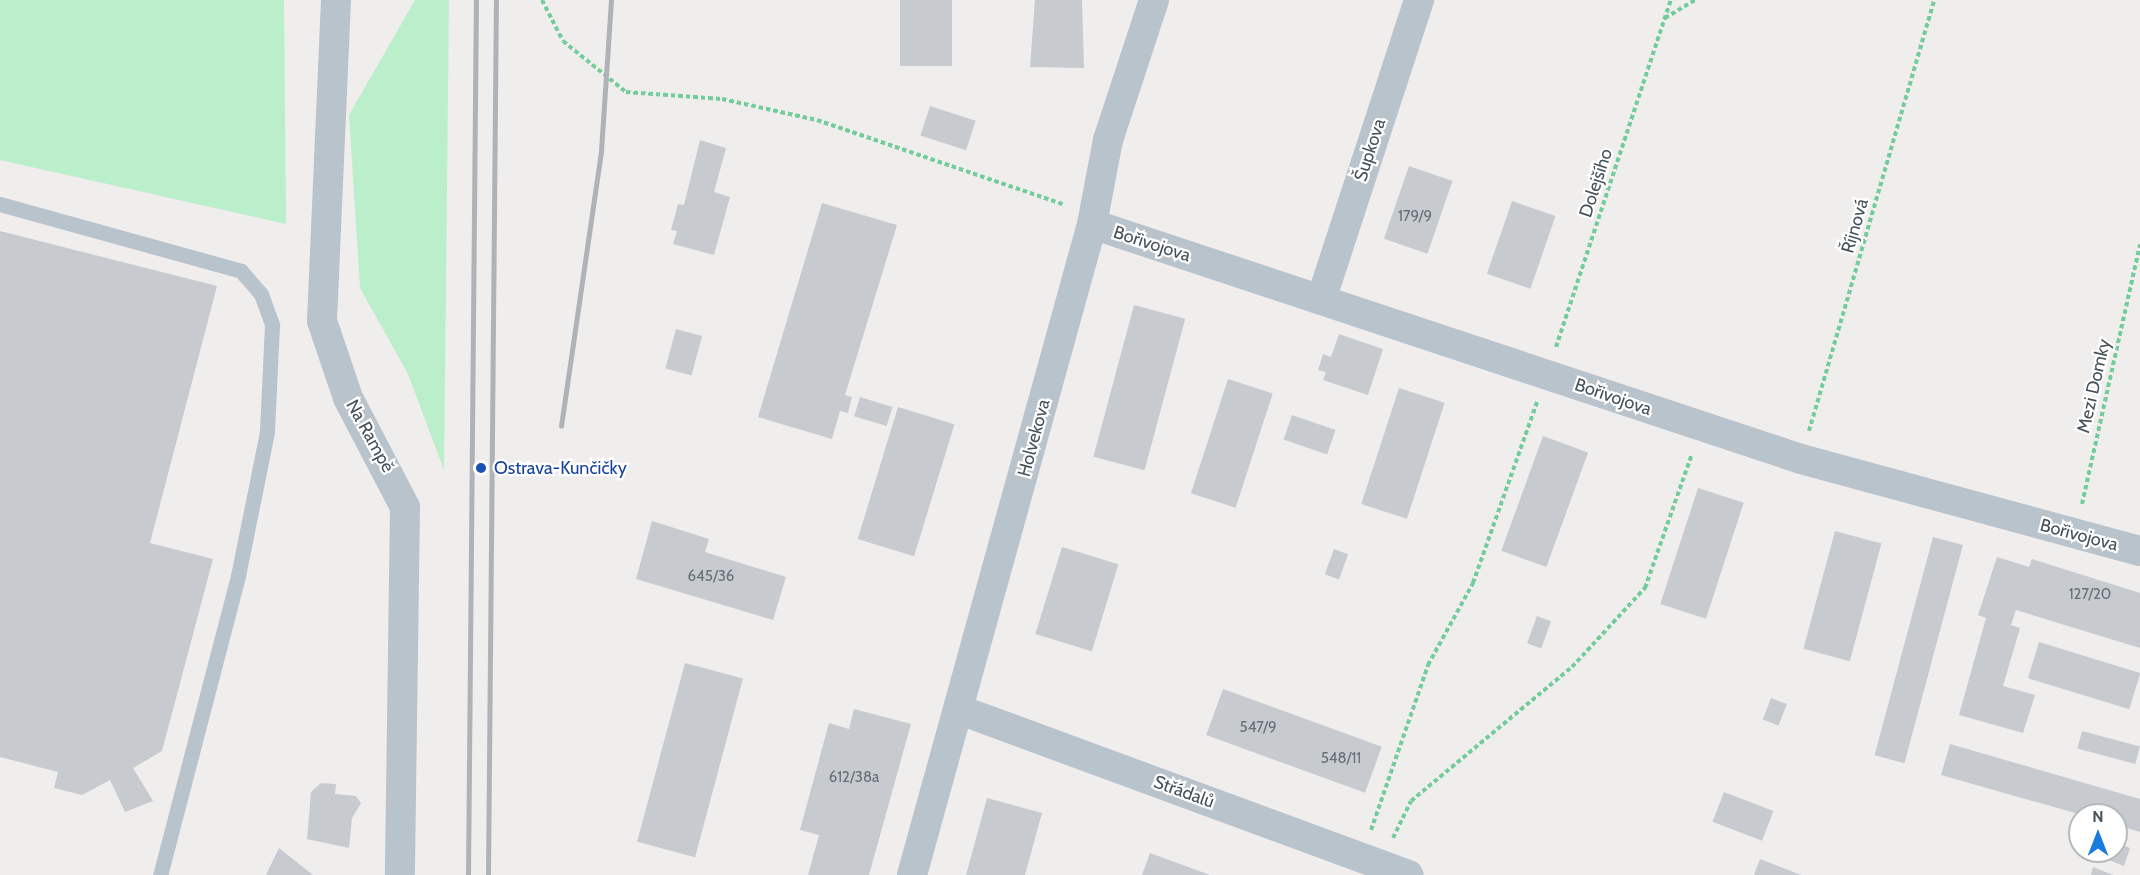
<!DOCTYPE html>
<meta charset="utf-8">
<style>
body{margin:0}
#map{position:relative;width:2140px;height:875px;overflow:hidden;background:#f0eded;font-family:Cabin,sans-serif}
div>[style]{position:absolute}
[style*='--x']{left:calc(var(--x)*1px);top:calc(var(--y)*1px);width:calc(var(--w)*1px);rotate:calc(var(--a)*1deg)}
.green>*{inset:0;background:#bbefcc}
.building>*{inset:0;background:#c7cbd0;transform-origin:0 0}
.path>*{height:4px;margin-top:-2px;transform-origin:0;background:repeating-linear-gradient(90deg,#73cd9b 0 4.5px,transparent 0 7.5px)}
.service>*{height:15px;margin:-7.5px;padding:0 7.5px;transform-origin:7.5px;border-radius:7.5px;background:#b9c3cb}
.minor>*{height:30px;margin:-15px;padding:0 15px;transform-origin:15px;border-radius:15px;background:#b9c3cb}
.rail>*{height:4.5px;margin:-2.25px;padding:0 2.25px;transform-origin:2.25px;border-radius:2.25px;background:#afb3b8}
.dots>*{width:16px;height:16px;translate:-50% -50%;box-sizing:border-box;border:3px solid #fff;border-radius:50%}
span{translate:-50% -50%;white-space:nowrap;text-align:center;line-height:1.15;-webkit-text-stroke:4.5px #fff;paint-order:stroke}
.number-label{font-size:15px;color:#667078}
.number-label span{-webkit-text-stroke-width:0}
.street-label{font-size:18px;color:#46525b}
.transit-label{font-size:18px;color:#164399}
.left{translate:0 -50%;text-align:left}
.north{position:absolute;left:2068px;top:803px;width:60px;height:60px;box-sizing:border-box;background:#fff;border:2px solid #b5babd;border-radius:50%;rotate:0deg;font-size:16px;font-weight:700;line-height:24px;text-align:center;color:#46525b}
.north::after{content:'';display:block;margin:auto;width:21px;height:27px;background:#187be0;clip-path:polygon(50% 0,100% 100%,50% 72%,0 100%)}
</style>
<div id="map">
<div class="green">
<div style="clip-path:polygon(0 0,284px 0,286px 224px,0 160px)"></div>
<div style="clip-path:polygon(415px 0,449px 0,444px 470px,408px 374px,360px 288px,349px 115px)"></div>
</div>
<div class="building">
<div style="left:900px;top:0;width:52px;height:66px"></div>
<div style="clip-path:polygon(1035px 0,1082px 0,1084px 68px,1030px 67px)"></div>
<div style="left:930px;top:106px;width:48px;height:31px;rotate:18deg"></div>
<div style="clip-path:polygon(700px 140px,726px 148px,714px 192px,730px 197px,714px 255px,673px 244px,677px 231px,671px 230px,678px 204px,684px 205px)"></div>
<div style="left:1409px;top:166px;width:46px;height:77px;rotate:19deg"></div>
<div style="left:1512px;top:201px;width:46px;height:77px;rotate:19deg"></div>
<div style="clip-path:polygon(822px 203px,897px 225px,845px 395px,852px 397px,848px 413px,840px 411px,832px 439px,758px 417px)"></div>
<div style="clip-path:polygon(0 231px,217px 286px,150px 543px,213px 559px,162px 751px,133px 768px,153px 801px,125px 812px,110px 780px,82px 795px,54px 788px,58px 772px,0 757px)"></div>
<div style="left:1134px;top:305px;width:53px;height:157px;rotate:15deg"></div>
<div style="left:676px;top:329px;width:27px;height:41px;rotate:15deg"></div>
<div style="clip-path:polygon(1339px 334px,1383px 349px,1368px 395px,1323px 380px,1326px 372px,1318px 370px,1323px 354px,1331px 357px)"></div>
<div style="left:1228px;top:379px;width:47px;height:120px;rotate:18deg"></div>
<div style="left:1399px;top:388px;width:48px;height:122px;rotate:18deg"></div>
<div style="left:860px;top:397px;width:34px;height:20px;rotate:17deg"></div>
<div style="left:898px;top:407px;width:59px;height:138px;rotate:17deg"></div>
<div style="left:1292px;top:415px;width:46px;height:26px;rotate:19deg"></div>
<div style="left:1543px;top:436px;width:48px;height:122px;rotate:20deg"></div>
<div style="left:1698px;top:488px;width:48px;height:122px;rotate:18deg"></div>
<div style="clip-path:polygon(652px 521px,709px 539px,705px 552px,786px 577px,773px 620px,636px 579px)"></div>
<div style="left:1835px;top:531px;width:48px;height:122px;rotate:15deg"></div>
<div style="left:1933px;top:537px;width:31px;height:226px;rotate:15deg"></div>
<div style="left:1062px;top:547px;width:59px;height:91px;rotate:17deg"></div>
<div style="left:1334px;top:549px;width:15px;height:27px;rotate:20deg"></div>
<div style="clip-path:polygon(1997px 557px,2029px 567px,2032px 559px,2140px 593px,2140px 648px,2016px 610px,2011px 625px,2020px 628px,2003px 686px,2035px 695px,2023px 733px,1959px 715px,1986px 618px,1978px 615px)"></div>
<div style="left:1537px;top:616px;width:15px;height:29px;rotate:20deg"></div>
<div style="left:2039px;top:642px;width:106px;height:38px;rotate:17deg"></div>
<div style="left:685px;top:663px;width:60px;height:185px;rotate:15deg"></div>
<div style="left:1223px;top:689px;width:169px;height:49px;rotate:20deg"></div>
<div style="left:1771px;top:698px;width:17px;height:23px;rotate:21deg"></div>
<div style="clip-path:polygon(854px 709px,911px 724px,869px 875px,808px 875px,819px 835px,800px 830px,829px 723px,849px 729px)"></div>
<div style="left:2082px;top:731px;width:60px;height:18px;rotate:15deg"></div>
<div style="clip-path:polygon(1950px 744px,2140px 799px,2140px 832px,2116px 825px,2116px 815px,2082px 815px,1941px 775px)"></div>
<div style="clip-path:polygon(321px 783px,336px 784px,335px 794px,356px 796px,361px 803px,352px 818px,349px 848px,307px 839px,311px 792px)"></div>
<div style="left:1724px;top:792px;width:53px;height:32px;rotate:21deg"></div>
<div style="clip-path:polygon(987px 798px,1042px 813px,1025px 875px,966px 875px)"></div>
<div style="clip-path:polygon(2116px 843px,2130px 848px,2124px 866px,2098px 856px,2100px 851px,2116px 851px)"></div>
<div style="clip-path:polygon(279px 848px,313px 875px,266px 875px)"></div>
<div style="clip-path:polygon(1150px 853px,1210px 875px,1142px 875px)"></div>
<div style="clip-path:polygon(1760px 859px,1801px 875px,1754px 875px)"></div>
<div style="clip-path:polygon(2093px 867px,2113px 875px,2091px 875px)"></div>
</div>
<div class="path">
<div style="--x:542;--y:0;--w:46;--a:62.9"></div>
<div style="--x:563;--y:41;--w:81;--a:39"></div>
<div style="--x:626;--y:92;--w:96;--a:4.2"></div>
<div style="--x:722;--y:99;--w:97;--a:12.5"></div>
<div style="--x:817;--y:120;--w:262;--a:18.9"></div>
<div style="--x:1665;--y:18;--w:35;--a:-31"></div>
<div style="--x:1556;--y:347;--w:366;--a:-71.7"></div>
<div style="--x:1809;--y:431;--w:449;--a:-73.8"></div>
<div style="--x:2082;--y:504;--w:266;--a:-77.4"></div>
<div style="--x:1371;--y:830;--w:175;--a:-70.9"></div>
<div style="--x:1428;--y:665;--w:94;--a:-61.2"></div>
<div style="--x:1473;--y:583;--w:192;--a:-70.5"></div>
<div style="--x:1393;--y:838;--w:41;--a:-64.1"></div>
<div style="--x:1411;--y:801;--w:209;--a:-39.8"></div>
<div style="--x:1572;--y:667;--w:108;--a:-47.3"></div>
<div style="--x:1645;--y:588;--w:142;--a:-70.7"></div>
</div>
<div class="service">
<div style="--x:0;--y:204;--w:250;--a:15.5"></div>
<div style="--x:241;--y:271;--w:30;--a:49"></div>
<div style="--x:261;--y:294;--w:33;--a:70"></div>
<div style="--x:272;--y:325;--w:107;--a:92.7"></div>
<div style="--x:267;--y:432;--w:147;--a:101.4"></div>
<div style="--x:238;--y:576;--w:309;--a:104.6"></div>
</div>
<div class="minor">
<div style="--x:336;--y:0;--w:321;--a:92.5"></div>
<div style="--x:322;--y:321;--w:81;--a:71.3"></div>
<div style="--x:348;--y:398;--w:123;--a:62.4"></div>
<div style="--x:405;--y:507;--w:368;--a:90.8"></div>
<div style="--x:1092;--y:224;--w:747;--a:18.34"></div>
<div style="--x:1801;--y:459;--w:351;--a:15.2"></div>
<div style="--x:1321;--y:300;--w:316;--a:-71.9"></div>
<div style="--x:960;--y:710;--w:478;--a:20.2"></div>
<div style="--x:912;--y:875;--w:675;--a:-74.54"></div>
<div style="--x:1092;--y:224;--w:86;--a:-79.2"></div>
<div style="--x:1108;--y:140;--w:147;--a:-71.8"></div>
</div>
<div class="rail">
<div style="--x:561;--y:426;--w:278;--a:-81.7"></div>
<div style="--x:601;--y:151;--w:151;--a:-86.2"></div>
<div style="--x:468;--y:875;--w:875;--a:-89.48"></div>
<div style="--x:488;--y:875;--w:875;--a:-89.48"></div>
</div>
<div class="dots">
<div style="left:481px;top:468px;background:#1a4fb4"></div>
</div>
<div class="number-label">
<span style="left:1415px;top:217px">179/9</span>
<span style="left:711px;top:577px">645/36</span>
<span style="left:2090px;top:595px">127/20</span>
<span style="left:1258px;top:728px">547/9</span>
<span style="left:1341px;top:759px">548/11</span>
<span style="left:854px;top:778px">612/38a</span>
</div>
<div class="street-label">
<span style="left:1370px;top:150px;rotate:-72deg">Šupkova</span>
<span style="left:1596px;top:183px;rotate:-72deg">Dolejšího</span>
<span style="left:1855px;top:226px;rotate:-74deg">Říjnová</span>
<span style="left:1152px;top:244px;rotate:18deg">Bořivojova</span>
<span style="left:2094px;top:386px;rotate:-77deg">Mezi Domky</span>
<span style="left:1613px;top:397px;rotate:19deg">Bořivojova</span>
<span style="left:370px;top:436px;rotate:61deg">Na Rampě</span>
<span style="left:1034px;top:438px;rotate:-75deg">Holvekova</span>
<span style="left:2079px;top:535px;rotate:15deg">Bořivojova</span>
<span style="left:1184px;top:792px;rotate:20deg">Střádalů</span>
</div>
<div class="transit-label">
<span class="left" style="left:494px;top:468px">Ostrava-Kunčičky</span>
</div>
<div class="north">N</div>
</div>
